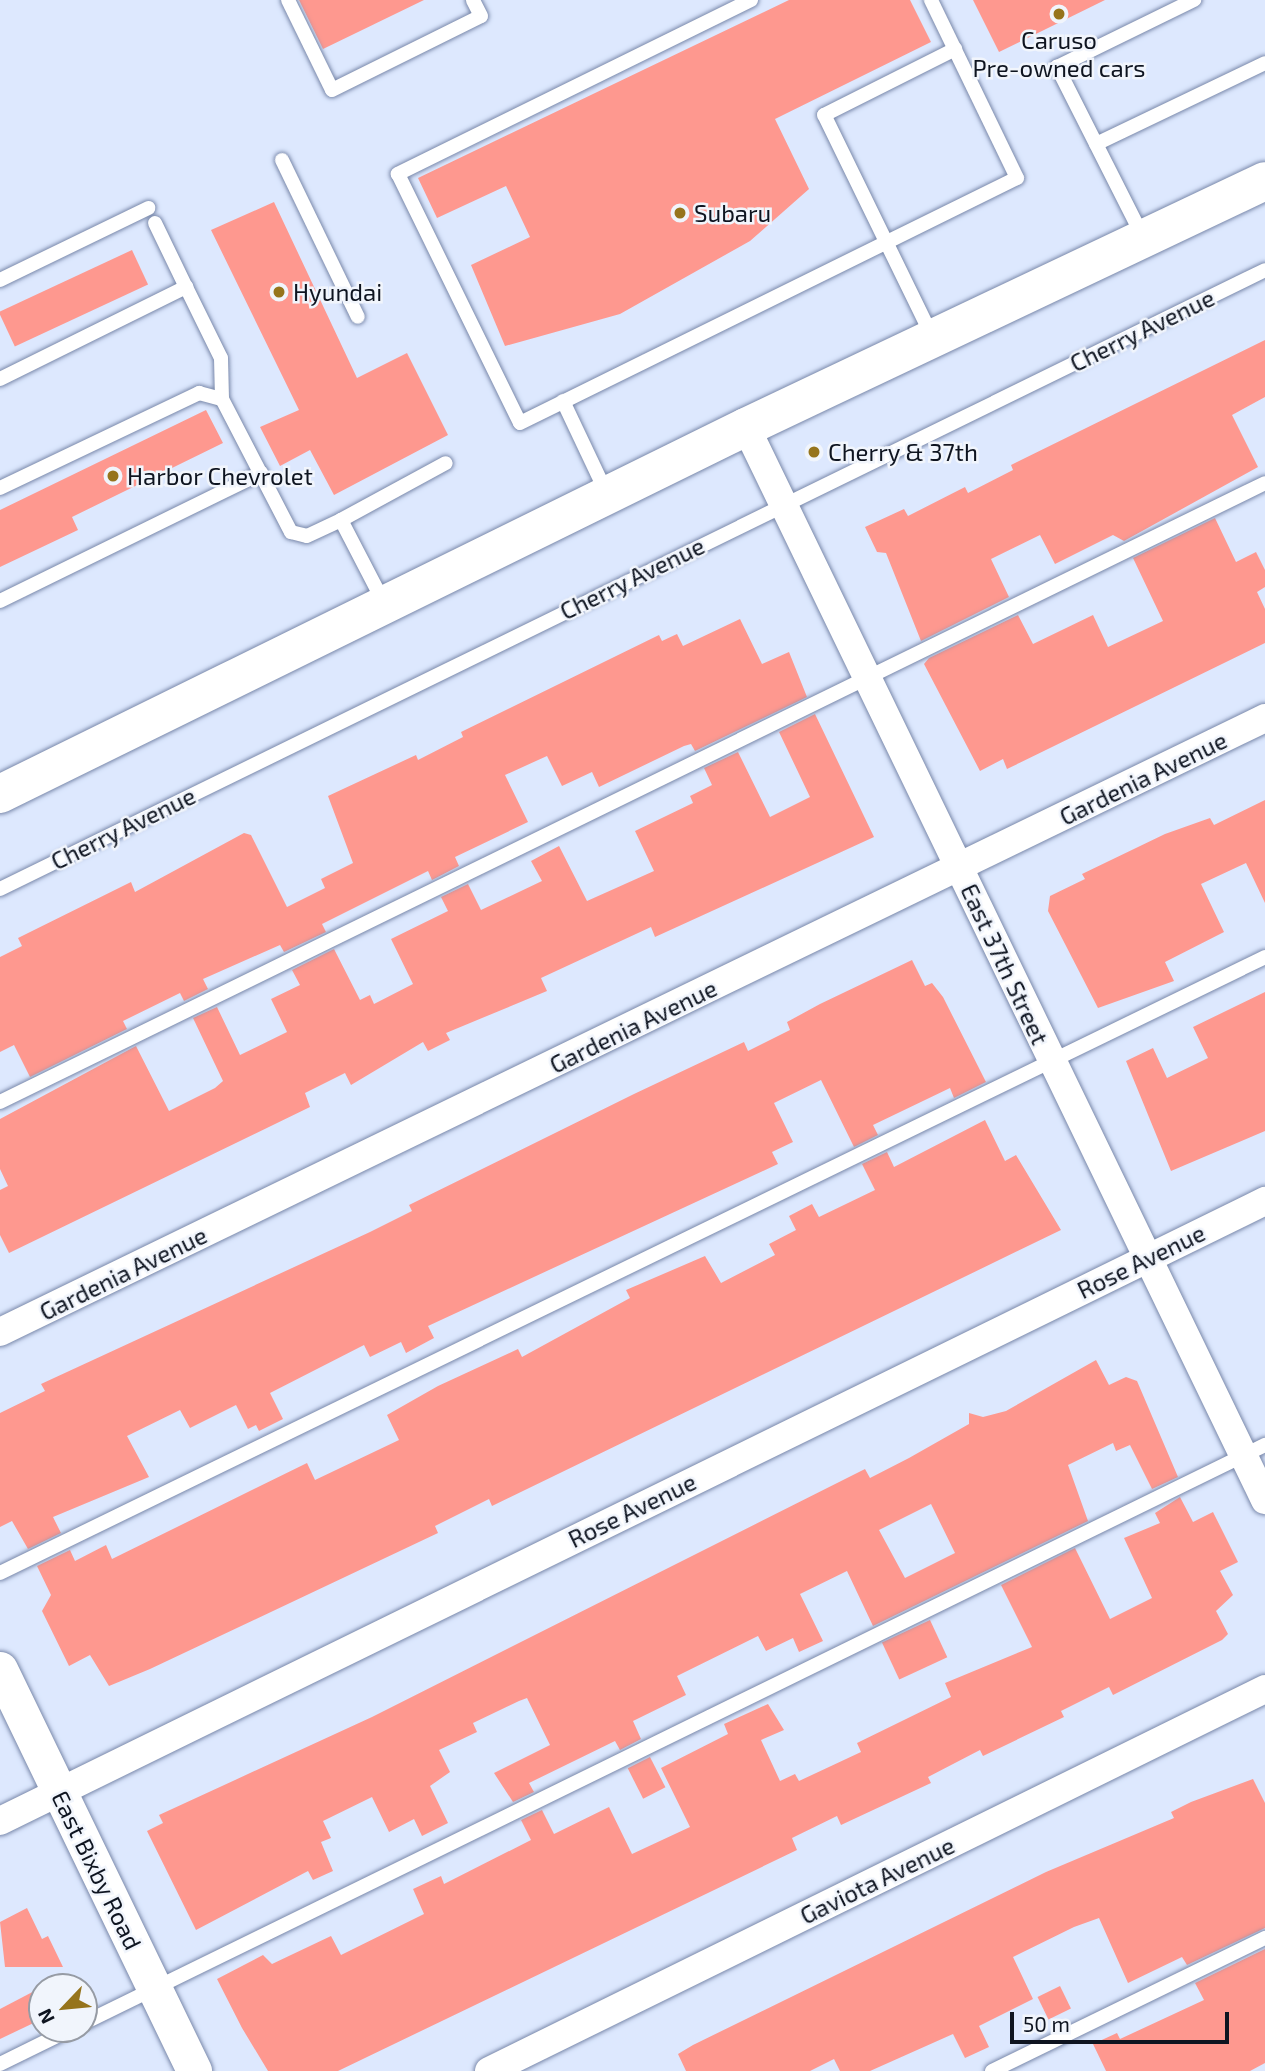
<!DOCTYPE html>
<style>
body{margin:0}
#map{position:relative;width:1265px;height:2071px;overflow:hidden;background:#dde8fe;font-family:"Exo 2",sans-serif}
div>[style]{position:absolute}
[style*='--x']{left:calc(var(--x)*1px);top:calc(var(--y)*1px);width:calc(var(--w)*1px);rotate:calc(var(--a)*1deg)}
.building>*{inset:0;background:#fe988f;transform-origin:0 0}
.roads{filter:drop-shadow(0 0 2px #7988aa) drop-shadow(0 0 2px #7988aa)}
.service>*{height:14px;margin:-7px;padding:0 7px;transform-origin:7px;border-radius:7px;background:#fff}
.minor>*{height:28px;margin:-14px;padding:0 14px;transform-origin:14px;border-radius:14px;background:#fff}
.tertiary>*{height:35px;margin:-17.5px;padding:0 17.5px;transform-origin:17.5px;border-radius:17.5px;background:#fff}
.secondary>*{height:38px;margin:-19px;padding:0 19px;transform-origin:19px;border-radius:19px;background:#fff}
.dots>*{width:19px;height:19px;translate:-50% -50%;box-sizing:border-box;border:4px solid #f1f5fc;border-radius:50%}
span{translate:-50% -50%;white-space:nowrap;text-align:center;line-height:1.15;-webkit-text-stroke:5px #f1f5fc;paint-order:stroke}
.poi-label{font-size:24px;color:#0e1420}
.left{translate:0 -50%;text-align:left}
.street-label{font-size:24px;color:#0e1420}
.north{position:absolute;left:28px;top:1973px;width:70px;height:70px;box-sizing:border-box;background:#f1f5fc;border:2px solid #969ba4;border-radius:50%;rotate:244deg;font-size:19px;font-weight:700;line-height:28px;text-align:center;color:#0e1420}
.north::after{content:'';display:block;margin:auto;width:24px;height:32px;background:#96741c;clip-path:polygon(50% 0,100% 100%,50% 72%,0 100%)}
.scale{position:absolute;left:1010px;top:2012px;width:219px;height:32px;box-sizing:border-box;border:4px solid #0e1420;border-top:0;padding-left:9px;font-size:21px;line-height:24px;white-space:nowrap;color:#0e1420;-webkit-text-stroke:5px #f1f5fc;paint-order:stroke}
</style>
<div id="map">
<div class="building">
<div style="clip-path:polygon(299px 0,424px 0,323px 49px)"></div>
<div style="clip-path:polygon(789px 0,910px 0,931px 42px,775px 119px,809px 189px,750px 241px,620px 314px,505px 346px,471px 265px,530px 237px,506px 186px,437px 218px,418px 178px)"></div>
<div style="clip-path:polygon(973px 0,1105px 0,999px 52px)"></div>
<div style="clip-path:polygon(274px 202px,357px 378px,407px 353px,448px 435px,334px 495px,310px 450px,280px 466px,260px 427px,299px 410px,211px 230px)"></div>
<div style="left:132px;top:250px;width:38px;height:147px;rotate:65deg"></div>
<div style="clip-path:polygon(1265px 340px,1265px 397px,1232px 415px,1258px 467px,1124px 541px,1113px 535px,1055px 564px,1040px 535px,991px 559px,1009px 597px,921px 641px,886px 553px,877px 552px,865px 527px,904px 509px,908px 516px,965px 487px,968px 493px,1013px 470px,1011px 465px)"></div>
<div style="clip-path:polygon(206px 410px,223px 443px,72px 517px,78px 530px,0 567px,0 510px)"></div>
<div style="clip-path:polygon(1215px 518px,1236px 562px,1256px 552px,1265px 570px,1265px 587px,1257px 592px,1265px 609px,1265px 643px,1007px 769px,1003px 759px,980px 771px,924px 664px,929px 658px,1018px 615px,1033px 644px,1093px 615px,1108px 647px,1163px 621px,1133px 558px)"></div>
<div style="clip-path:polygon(740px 619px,762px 664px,789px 652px,807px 697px,695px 751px,691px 744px,684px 746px,599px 787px,592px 772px,562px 786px,547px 756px,505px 775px,528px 822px,455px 857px,459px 866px,432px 880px,428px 871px,322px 924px,326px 932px,284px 952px,280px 945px,203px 979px,208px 989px,184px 1001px,180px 993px,123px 1021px,127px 1029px,30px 1077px,14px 1045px,0 1052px,0 957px,22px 946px,18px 938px,131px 882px,135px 892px,244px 833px,251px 835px,287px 907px,325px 888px,321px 879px,353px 863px,328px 796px,416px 755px,418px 760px,463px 737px,461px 732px,659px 635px,662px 641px,677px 634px,683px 646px)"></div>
<div style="clip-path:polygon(815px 714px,874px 837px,655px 937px,651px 927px,541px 978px,547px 991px,446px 1033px,450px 1040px,428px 1051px,423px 1042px,351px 1085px,345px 1073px,305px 1093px,310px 1107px,9px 1253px,0 1235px,0 1190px,8px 1186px,0 1169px,0 1119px,136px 1046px,169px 1111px,215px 1088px,223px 1081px,193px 1018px,217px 1007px,240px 1055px,287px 1032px,271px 999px,300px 985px,292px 970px,334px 949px,360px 1000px,370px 995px,374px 1004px,413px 984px,391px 939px,448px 911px,441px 897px,468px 884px,481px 910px,542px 881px,531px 861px,559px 846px,587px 901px,654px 871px,635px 831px,693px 803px,690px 796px,712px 785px,704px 768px,738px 752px,770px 817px,810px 797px,779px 732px)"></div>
<div style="clip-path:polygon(1265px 800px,1265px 903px,1246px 863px,1201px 884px,1224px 932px,1165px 962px,1174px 981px,1098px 1008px,1048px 911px,1050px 896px,1085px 879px,1082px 874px,1165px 834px,1210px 818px,1214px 825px)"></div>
<div style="clip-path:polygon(912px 960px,925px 986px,932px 983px,943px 997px,986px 1082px,954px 1098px,950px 1088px,873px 1125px,878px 1135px,854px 1147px,821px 1080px,774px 1103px,793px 1142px,772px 1152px,778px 1164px,428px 1326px,434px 1338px,406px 1353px,401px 1342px,370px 1357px,364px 1345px,270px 1393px,283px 1419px,259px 1431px,256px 1425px,248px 1429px,236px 1405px,190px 1428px,180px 1410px,127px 1436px,149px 1477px,53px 1517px,61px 1533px,28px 1549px,12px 1521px,0 1527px,0 1413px,45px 1391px,41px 1384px,370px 1232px,412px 1211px,409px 1205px,634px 1094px,744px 1042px,748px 1051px,790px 1030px,787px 1022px,820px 1004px)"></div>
<div style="clip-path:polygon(1265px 992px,1265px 1131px,1171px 1171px,1126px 1061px,1153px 1048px,1167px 1078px,1208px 1058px,1193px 1027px)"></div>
<div style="clip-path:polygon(985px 1120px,1005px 1161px,1016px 1155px,1061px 1230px,492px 1506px,489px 1499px,435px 1526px,438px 1533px,150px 1669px,109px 1686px,90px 1655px,69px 1666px,42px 1611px,51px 1595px,37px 1566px,70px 1550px,75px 1561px,106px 1545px,112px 1559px,307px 1463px,315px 1480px,399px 1440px,387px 1415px,438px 1386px,518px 1349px,522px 1357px,630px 1298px,626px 1290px,705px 1256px,721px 1283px,775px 1255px,769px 1244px,796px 1230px,789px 1216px,812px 1204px,819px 1217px,875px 1190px,862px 1164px,887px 1152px,894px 1167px)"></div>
<div style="clip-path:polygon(evenodd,1096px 1360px,1109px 1385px,1126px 1377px,1137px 1381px,1178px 1477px,1152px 1489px,1130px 1445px,1116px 1451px,1113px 1443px,1068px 1465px,1088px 1521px,873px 1626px,847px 1571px,800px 1594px,823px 1641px,799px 1652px,793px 1638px,766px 1651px,758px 1636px,677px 1676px,686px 1695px,633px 1721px,641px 1739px,620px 1750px,615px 1741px,529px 1783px,534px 1792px,513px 1802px,494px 1773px,550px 1745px,527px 1698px,519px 1701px,473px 1723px,477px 1732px,439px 1750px,450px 1772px,430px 1786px,448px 1823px,422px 1836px,414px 1819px,389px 1832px,372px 1797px,323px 1821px,331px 1838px,321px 1842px,333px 1871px,313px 1880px,308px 1871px,196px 1930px,147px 1831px,163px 1823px,159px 1815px,372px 1717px,865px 1469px,870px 1478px,909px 1458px,969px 1424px,969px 1413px,983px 1417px,1006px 1411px,1096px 1360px,931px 1504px,955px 1553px,905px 1578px,879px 1530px,931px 1504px)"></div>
<div style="clip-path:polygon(1180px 1497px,1193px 1522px,1213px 1512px,1238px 1562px,1220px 1571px,1233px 1595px,1216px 1611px,1228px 1634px,1222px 1640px,1113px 1695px,1109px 1687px,1061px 1711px,1064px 1717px,983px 1756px,980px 1750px,928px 1777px,931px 1783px,841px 1825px,837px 1816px,792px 1838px,797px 1850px,338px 2071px,268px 2071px,242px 2028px,217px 1979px,263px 1955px,272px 1964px,331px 1936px,341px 1955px,424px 1914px,413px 1889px,441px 1876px,444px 1884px,531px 1840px,521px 1820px,542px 1810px,554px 1834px,609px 1807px,632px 1854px,690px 1827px,661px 1768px,728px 1734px,724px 1724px,768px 1704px,784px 1730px,761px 1740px,780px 1781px,795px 1774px,799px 1781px,861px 1752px,857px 1743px,951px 1697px,945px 1683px,1032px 1647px,1001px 1585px,1075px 1548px,1110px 1619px,1152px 1598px,1124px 1538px,1160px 1523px,1155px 1513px)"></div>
<div style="left:930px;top:1620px;width:41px;height:53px;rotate:65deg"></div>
<div style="left:650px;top:1757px;width:34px;height:25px;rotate:63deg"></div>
<div style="clip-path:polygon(1253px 1779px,1265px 1803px,1265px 1928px,1187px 1965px,1182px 1957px,1128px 1983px,1099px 1918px,1074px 1927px,1013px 1957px,1033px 1999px,979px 2026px,989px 2047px,965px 2058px,953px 2034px,870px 2071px,840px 2071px,834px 2059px,810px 2071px,686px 2071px,678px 2054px,693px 2045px,1046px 1872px,1174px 1818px,1171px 1812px,1191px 1802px)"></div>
<div style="clip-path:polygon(27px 1908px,42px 1939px,48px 1936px,63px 1967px,5px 1967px,0 1922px)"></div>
<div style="clip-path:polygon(1265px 1949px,1265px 2063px,1250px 2071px,1106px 2071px,1093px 2044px,1117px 2033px,1120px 2039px,1204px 2000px,1195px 1983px)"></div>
<div style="left:1060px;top:1986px;width:25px;height:25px;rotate:64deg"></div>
<div style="clip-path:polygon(42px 1987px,42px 2019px,0 2039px,0 2009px)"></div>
</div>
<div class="roads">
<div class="service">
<div style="--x:288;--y:0;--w:100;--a:63.9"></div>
<div style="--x:332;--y:90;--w:166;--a:-26.4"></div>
<div style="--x:481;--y:16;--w:18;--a:-117"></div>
<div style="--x:751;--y:0;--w:394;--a:153.8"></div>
<div style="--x:398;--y:174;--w:277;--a:63.9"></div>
<div style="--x:520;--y:423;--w:554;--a:-26.24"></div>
<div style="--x:1017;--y:178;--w:198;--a:-115.8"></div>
<div style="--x:1096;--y:144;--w:187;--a:-25.6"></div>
<div style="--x:282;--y:160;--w:174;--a:64.2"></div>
<div style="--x:155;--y:223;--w:71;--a:64.2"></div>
<div style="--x:1143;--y:237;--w:191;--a:-116.8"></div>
<div style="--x:1057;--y:67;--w:153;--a:-26.1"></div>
<div style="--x:0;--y:280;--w:165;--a:-25.9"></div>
<div style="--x:932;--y:336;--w:246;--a:-116"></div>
<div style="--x:824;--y:115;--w:147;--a:-26.7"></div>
<div style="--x:0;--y:379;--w:208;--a:-26.3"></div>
<div style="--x:186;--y:287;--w:79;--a:63.8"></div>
<div style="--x:221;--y:358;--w:41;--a:88.6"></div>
<div style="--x:563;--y:401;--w:103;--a:64.7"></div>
<div style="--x:0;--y:488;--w:221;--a:-25.5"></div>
<div style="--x:199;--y:393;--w:24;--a:15"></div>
<div style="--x:222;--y:399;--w:150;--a:62.6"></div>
<div style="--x:291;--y:532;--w:16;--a:14"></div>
<div style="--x:307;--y:536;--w:38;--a:-25"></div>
<div style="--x:341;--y:520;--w:96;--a:62.6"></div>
<div style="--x:341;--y:520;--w:119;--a:-28.5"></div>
<div style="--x:0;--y:601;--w:291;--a:-26.1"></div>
<div style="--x:0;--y:889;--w:1408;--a:-26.07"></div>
<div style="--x:0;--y:1102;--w:1408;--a:-26.07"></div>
<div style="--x:0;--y:1573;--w:1407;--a:-25.96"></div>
<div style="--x:84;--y:2023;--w:1315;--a:-26.08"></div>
<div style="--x:0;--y:2064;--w:79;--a:-26.2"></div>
<div style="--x:992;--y:2071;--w:304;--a:-26"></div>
</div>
<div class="minor">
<div style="--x:746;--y:427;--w:1192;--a:64.19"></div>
<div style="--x:0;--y:1332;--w:1406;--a:-25.89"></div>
<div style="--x:0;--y:1821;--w:1409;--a:-26.11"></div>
<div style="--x:489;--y:2071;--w:865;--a:-26.21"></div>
</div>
<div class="tertiary">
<div style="--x:0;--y:1669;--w:446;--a:64.2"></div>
</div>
<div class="secondary">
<div style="--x:0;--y:794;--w:831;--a:-26.2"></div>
<div style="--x:746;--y:427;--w:574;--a:-25.36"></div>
</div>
</div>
<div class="dots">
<div style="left:1059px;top:14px;background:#96741c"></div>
<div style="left:680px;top:213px;background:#96741c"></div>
<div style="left:279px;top:292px;background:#96741c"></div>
<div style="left:814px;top:452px;background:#96741c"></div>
<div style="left:113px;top:476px;background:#96741c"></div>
</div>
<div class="poi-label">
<span style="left:1059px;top:54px">Caruso<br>Pre-owned cars</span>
<span class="left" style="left:694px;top:213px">Subaru</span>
<span class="left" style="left:293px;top:292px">Hyundai</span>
<span class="left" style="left:828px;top:452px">Cherry &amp; 37th</span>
<span class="left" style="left:127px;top:476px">Harbor Chevrolet</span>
</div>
<div class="street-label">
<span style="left:1142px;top:330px;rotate:-26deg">Cherry Avenue</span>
<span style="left:632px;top:578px;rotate:-26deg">Cherry Avenue</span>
<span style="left:1143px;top:778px;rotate:-26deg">Gardenia Avenue</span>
<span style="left:123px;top:828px;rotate:-26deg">Cherry Avenue</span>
<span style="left:1005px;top:964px;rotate:65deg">East 37th Street</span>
<span style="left:633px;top:1026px;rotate:-26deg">Gardenia Avenue</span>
<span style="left:1141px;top:1261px;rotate:-26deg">Rose Avenue</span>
<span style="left:123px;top:1273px;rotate:-26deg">Gardenia Avenue</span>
<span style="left:632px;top:1510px;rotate:-26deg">Rose Avenue</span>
<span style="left:97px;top:1870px;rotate:64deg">East Bixby Road</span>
<span style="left:877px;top:1880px;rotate:-26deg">Gaviota Avenue</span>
</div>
<div class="north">N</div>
<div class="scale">50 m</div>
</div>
